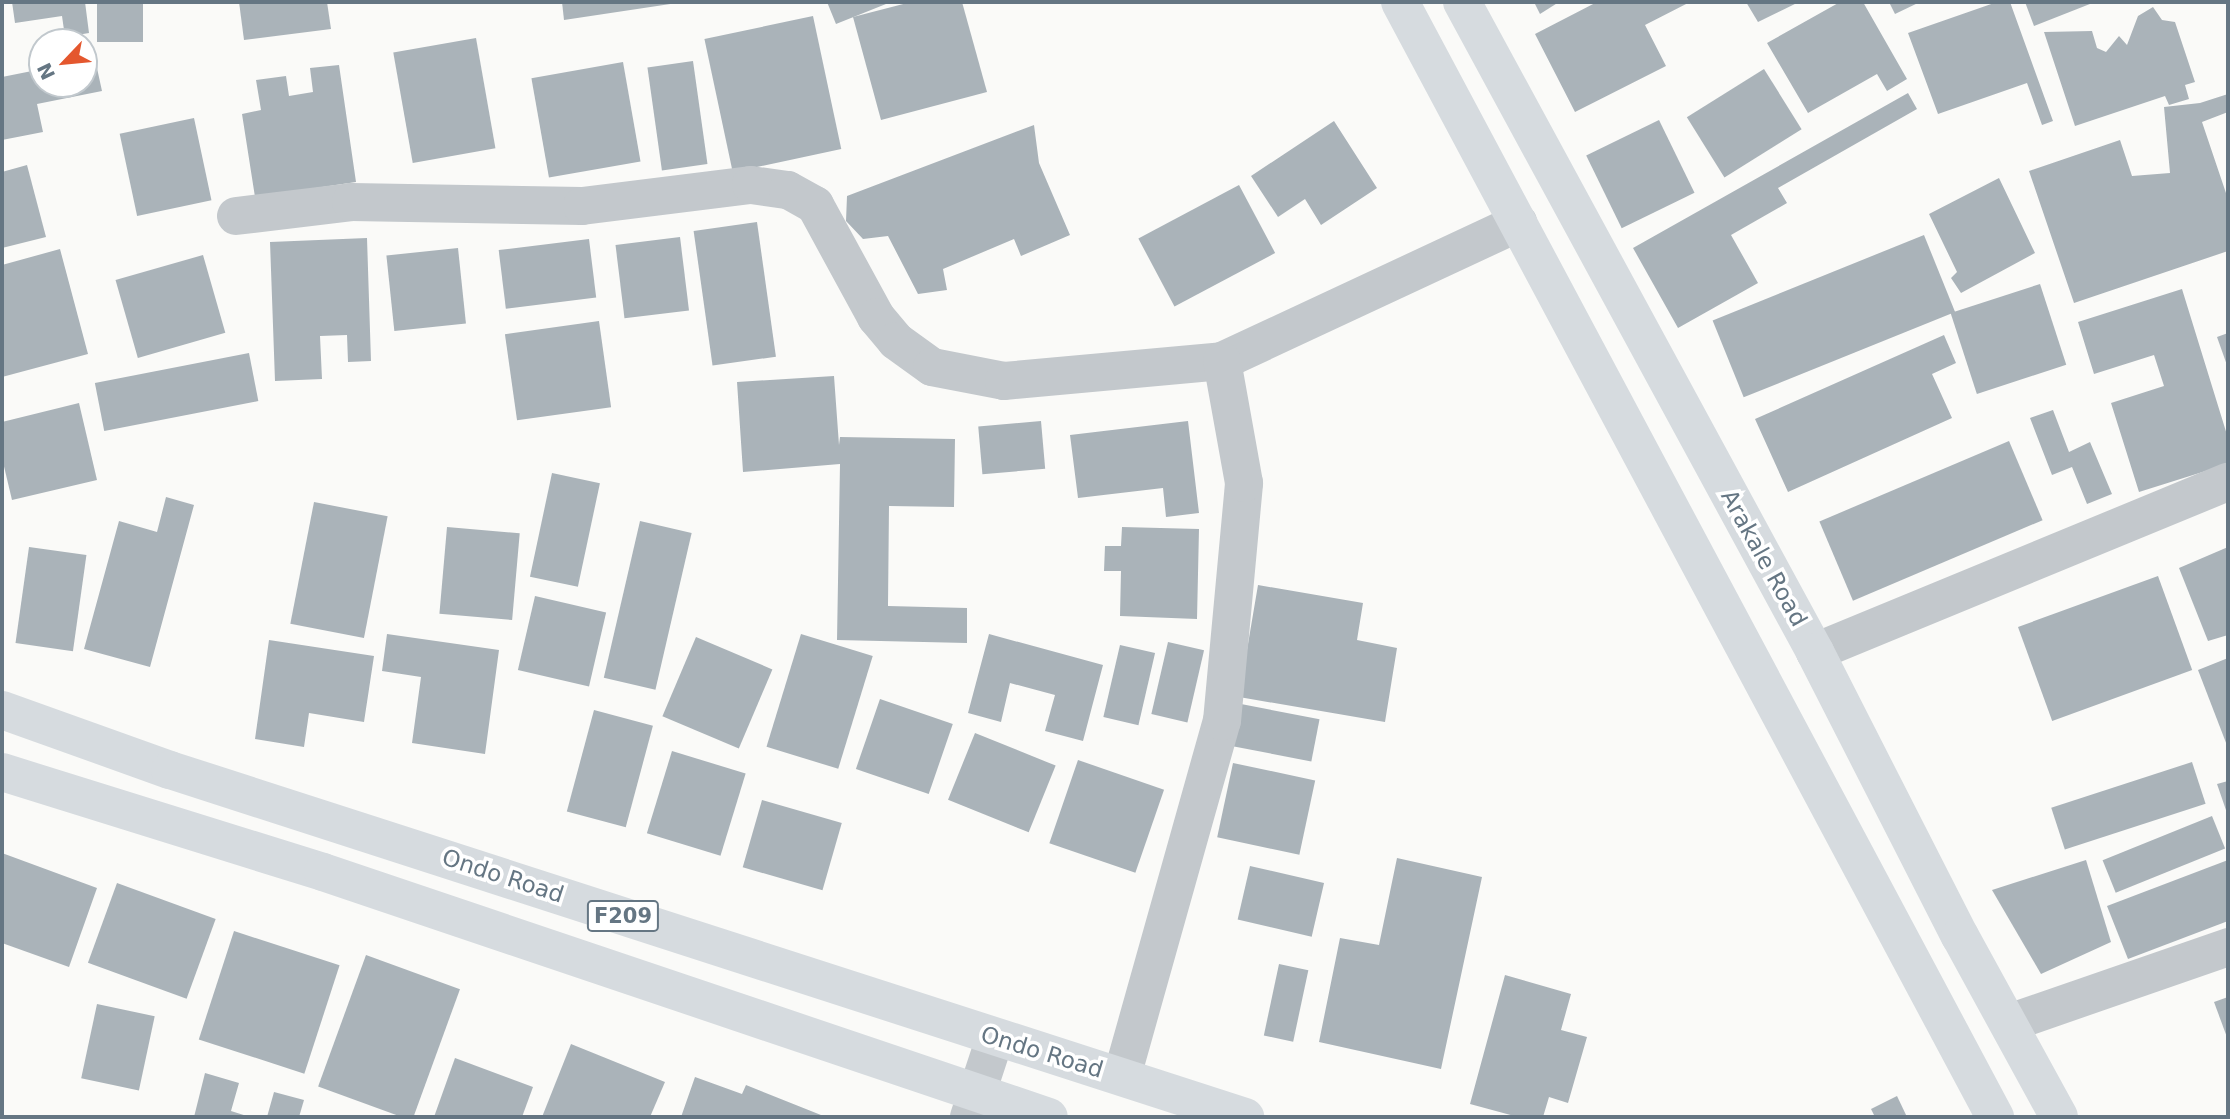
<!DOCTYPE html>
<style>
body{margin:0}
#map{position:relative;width:2230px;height:1119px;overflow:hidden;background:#fafaf8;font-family:"DejaVu Sans",sans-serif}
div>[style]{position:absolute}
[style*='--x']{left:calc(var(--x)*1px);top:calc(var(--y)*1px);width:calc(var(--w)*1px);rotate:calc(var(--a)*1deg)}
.building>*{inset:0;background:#aab3b9;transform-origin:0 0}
.minor>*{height:38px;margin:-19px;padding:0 19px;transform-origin:19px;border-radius:19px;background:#c3c8cc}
.major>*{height:38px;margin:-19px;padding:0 19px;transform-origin:19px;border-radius:19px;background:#d6dbdf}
span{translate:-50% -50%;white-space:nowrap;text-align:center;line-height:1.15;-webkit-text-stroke:7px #fff;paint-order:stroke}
.shield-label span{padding:2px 5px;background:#fff;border:2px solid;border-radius:5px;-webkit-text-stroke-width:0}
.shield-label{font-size:21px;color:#657683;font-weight:700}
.street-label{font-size:23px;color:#657683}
.frame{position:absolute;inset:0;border:4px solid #657683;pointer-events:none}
.north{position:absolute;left:28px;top:28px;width:70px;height:70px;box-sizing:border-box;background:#fff;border:2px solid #c1c8cd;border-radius:50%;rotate:244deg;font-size:19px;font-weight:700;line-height:28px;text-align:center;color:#657683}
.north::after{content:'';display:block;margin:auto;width:24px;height:32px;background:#e4572e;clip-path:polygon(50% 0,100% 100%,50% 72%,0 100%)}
</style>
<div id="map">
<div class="building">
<div style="clip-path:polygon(12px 2px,85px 2px,89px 33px,65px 37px,62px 16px,15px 23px)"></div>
<div style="left:97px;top:2px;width:46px;height:40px"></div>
<div style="clip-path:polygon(239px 2px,327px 2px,331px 29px,244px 40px)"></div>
<div style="clip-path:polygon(562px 2px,677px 2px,677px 3px,564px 20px)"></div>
<div style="clip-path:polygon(827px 2px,891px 2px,836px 24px)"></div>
<div style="clip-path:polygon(911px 2px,962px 2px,987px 92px,881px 120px,853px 17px)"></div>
<div style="clip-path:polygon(1534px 2px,1559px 2px,1540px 14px)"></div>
<div style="clip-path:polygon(1597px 2px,1690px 2px,1645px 25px,1666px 66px,1575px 112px,1535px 34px)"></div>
<div style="clip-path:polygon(1746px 2px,1799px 2px,1758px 22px)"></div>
<div style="clip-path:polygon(1840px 2px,1863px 2px,1907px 79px,1887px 91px,1877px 74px,1808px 113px,1767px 43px)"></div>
<div style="clip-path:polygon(1889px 2px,1920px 2px,1895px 14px)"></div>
<div style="clip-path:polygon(1997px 2px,2010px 2px,2053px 121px,2042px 125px,2027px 83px,1938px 114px,1908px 33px)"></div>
<div style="clip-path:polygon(2025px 2px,2095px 2px,2034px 26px)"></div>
<div style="clip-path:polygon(2153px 7px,2162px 20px,2175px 22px,2195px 82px,2185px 85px,2189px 99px,2169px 105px,2165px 96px,2075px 126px,2044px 32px,2092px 31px,2097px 48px,2106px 52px,2119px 36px,2127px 45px,2138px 16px)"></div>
<div style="left:813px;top:16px;width:136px;height:111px;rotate:78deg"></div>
<div style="left:476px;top:38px;width:112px;height:84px;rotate:80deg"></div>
<div style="clip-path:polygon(95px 59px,102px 91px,37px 104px,43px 132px,2px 140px,2px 77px,42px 69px,42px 84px,84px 84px,84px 61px)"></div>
<div style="left:693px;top:61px;width:104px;height:46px;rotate:82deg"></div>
<div style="left:623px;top:62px;width:101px;height:93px;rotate:80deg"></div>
<div style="clip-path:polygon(339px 65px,356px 182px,255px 197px,242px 114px,261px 110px,256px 80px,286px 76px,289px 96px,313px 92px,310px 68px)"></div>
<div style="left:1764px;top:69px;width:71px;height:91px;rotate:58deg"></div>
<div style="clip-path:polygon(1908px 93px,1917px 109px,1778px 188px,1787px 203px,1731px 235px,1758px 283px,1678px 328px,1633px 248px)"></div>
<div style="clip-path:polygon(2228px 94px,2228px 112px,2202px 122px,2228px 199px,2228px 251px,2074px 303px,2029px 171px,2120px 140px,2132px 176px,2170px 173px,2164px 107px,2200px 103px)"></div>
<div style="left:194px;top:118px;width:84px;height:76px;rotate:78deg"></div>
<div style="left:1659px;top:120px;width:81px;height:81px;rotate:64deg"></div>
<div style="clip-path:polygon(1334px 121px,1377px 188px,1321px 225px,1305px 199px,1278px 217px,1251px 176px)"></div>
<div style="clip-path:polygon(1034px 125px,1039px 163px,1070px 235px,1021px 256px,1014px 239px,943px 269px,947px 290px,918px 294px,888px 236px,863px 239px,846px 221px,847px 196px)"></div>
<div style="clip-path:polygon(27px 165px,46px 237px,2px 248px,2px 172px)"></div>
<div style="clip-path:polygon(1999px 178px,2035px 253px,1961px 293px,1951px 278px,1957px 272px,1929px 214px)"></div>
<div style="left:1239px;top:185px;width:77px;height:114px;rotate:62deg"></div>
<div style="left:757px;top:222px;width:136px;height:64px;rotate:82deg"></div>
<div style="left:1924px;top:235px;width:83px;height:228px;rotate:68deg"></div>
<div style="left:680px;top:237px;width:74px;height:65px;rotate:83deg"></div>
<div style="clip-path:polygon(367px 238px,371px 361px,348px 362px,347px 335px,320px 336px,322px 379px,275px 381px,270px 242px)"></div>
<div style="left:589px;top:239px;width:59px;height:91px;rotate:83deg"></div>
<div style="left:458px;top:248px;width:76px;height:72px;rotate:84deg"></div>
<div style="clip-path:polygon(60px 249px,88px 354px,2px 377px,2px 265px)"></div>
<div style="left:203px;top:255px;width:81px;height:91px;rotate:74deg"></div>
<div style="left:2040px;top:284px;width:85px;height:94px;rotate:72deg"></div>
<div style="clip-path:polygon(2182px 289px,2228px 438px,2228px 464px,2139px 492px,2111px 403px,2164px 386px,2154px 355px,2094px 374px,2078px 322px)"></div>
<div style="left:599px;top:321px;width:87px;height:95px;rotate:82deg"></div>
<div style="clip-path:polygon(2228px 333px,2228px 368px,2217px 337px)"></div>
<div style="clip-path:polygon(1944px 335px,1956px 363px,1932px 374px,1952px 418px,1788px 492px,1755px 419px)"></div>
<div style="left:249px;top:353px;width:49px;height:157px;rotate:79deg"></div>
<div style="clip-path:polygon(834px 376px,839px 445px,840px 437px,955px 439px,954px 507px,889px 506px,888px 606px,967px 608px,967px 643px,837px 640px,840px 464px,743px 472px,737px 382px)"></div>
<div style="clip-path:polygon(79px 403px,97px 480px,12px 500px,2px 458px,2px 422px)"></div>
<div style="clip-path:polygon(2053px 410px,2069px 452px,2090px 442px,2112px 494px,2087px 504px,2072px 467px,2052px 475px,2030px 418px)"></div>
<div style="left:1041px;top:421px;width:48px;height:63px;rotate:85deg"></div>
<div style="clip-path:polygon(1188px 421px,1199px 513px,1166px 517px,1163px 488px,1078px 498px,1070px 435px)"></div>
<div style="left:2009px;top:441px;width:86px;height:206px;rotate:67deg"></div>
<div style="left:552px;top:473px;width:49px;height:106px;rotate:12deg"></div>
<div style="clip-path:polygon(166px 497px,194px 505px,150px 667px,84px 649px,119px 521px,157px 532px)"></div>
<div style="left:314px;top:502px;width:75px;height:124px;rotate:11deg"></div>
<div style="left:640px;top:521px;width:53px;height:161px;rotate:13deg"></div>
<div style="left:447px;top:527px;width:73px;height:87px;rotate:5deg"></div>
<div style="clip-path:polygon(1122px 527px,1199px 529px,1197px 619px,1120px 616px,1121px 571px,1104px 571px,1105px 546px,1121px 546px)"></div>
<div style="left:29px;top:547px;width:58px;height:97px;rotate:8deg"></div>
<div style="clip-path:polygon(2228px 547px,2228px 635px,2208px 641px,2179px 568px)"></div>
<div style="left:2158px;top:576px;width:100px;height:149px;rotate:70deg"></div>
<div style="clip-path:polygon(1258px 585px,1363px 603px,1357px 640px,1397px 648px,1385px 722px,1239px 697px)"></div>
<div style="left:535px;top:596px;width:73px;height:76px;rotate:13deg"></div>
<div style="clip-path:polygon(387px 634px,499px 650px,485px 754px,412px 743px,421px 677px,382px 671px)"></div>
<div style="left:801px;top:634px;width:75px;height:118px;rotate:17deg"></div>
<div style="clip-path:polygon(989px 634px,1103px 665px,1083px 741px,1045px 731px,1055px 695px,1010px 683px,1001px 722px,968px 713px)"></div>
<div style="left:696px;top:637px;width:83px;height:86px;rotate:23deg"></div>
<div style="clip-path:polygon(269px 640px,374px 656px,364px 722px,309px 713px,304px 747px,255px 739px)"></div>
<div style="left:1168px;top:642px;width:37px;height:74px;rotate:13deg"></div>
<div style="left:1120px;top:645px;width:36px;height:74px;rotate:13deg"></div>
<div style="clip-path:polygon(2228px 658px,2228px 748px,2198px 670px)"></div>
<div style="left:880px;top:699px;width:77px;height:74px;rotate:19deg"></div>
<div style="left:1241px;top:704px;width:80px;height:43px;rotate:11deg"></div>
<div style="left:594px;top:710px;width:61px;height:105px;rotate:15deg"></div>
<div style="left:975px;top:733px;width:87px;height:72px;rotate:22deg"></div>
<div style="left:672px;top:751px;width:77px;height:86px;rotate:17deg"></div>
<div style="left:1078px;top:760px;width:91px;height:88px;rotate:19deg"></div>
<div style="left:2192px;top:762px;width:44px;height:148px;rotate:72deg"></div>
<div style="left:1233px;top:763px;width:84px;height:76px;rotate:12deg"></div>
<div style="clip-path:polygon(2228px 781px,2228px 816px,2217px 784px)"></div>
<div style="left:762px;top:800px;width:83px;height:70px;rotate:16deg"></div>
<div style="left:2212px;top:816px;width:35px;height:118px;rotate:68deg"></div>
<div style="clip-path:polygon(2px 853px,97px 888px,69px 967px,2px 943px)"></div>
<div style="clip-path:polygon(1397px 858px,1482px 877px,1441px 1069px,1319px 1042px,1340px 938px,1379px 945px)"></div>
<div style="clip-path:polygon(2086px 860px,2111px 942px,2041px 974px,1992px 890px)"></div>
<div style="clip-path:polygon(2228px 860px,2228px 921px,2128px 959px,2107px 906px)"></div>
<div style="left:1250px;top:866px;width:76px;height:55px;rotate:13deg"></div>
<div style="left:117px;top:883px;width:105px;height:85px;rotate:20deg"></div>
<div style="left:234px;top:931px;width:111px;height:114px;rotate:18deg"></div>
<div style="left:366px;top:955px;width:100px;height:140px;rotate:20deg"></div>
<div style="left:1279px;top:964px;width:30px;height:73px;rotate:12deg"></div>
<div style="clip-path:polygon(1505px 975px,1571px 994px,1561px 1030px,1587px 1037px,1568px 1103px,1549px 1097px,1543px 1117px,1518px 1117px,1470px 1104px)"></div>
<div style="clip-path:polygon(2228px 997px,2228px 1040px,2214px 1002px)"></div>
<div style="left:97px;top:1004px;width:59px;height:76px;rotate:12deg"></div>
<div style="clip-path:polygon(571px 1044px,665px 1082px,650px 1117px,542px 1117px)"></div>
<div style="clip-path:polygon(455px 1058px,533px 1087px,522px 1117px,434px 1117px)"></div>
<div style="clip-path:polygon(205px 1073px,239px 1083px,231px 1111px,250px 1117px,194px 1117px)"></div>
<div style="clip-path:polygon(695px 1077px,742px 1094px,746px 1085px,826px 1117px,681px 1117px)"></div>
<div style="clip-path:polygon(274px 1092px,304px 1100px,299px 1117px,267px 1117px)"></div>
<div style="clip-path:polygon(1897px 1096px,1907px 1117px,1875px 1117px,1871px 1109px)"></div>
</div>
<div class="minor">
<div style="--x:236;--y:216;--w:116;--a:-6.9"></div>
<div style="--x:351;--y:202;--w:231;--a:1"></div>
<div style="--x:582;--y:206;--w:170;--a:-7.1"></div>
<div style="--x:751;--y:185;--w:37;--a:8"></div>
<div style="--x:788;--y:190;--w:31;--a:29"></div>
<div style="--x:815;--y:205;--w:128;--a:61.4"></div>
<div style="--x:876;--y:317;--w:31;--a:50"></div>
<div style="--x:896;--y:341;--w:44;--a:35.8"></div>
<div style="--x:932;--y:367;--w:73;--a:11"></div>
<div style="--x:1004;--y:381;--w:219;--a:-5.2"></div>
<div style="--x:1222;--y:361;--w:327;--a:-25"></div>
<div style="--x:1815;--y:652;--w:447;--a:-22.4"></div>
<div style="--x:2009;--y:1023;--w:232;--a:-19.1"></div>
<div style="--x:1122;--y:1076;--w:369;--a:-74.3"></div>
<div style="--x:1222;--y:721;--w:239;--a:-84.7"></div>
<div style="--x:1244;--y:483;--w:124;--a:-100.2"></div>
<div style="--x:969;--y:1117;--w:83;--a:-71.8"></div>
</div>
<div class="major">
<div style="--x:1400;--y:2;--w:1264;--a:61.91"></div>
<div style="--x:1462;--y:2;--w:740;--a:61.49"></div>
<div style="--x:1815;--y:652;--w:319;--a:63"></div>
<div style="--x:1960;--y:936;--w:206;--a:61.3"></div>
<div style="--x:2;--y:710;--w:178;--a:19.7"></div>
<div style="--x:170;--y:770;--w:1130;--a:17.89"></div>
<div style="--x:2;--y:772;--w:336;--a:17.3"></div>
<div style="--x:323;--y:872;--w:766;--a:18.65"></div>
</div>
<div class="shield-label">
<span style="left:623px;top:916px">F209</span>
</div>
<div class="street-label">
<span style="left:1764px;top:558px;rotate:61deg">Arakale Road</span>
<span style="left:503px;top:876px;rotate:18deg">Ondo Road</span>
<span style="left:1042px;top:1052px;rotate:17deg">Ondo Road</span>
</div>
<div class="frame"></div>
<div class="north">N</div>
</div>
